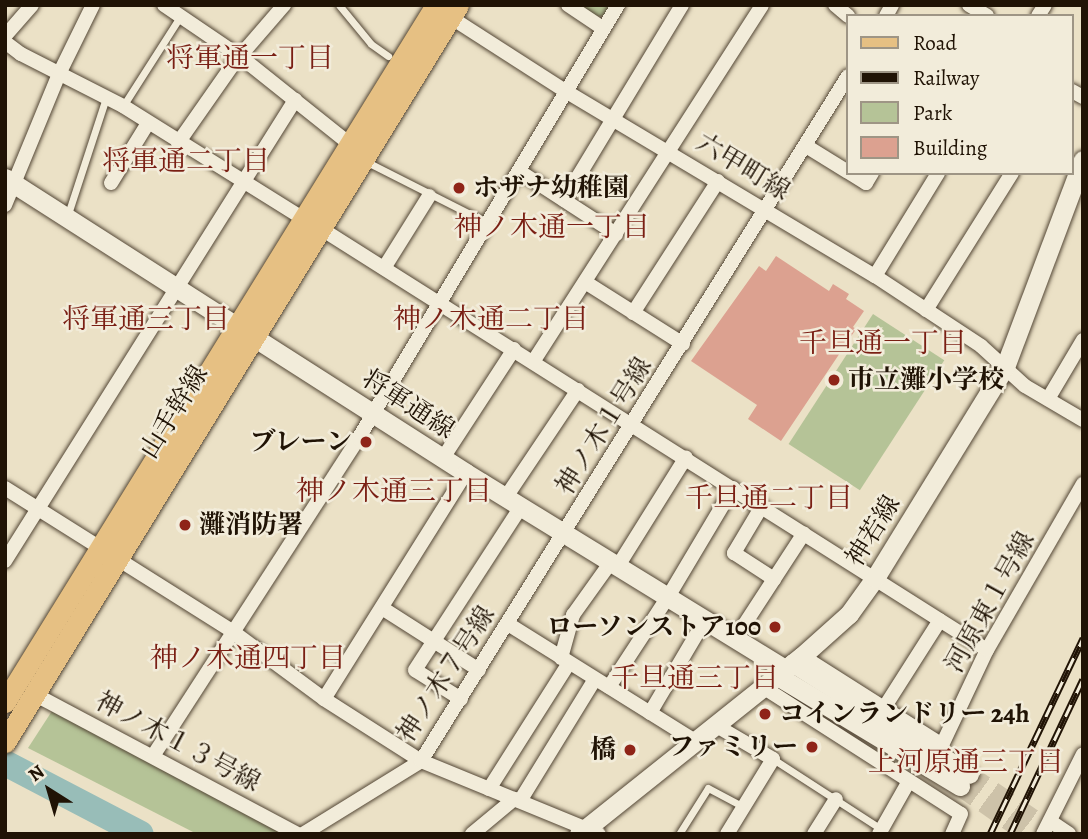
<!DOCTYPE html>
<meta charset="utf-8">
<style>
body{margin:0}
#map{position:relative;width:1088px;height:839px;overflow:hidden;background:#ebe1c6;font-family:Alegreya,"Noto Serif JP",serif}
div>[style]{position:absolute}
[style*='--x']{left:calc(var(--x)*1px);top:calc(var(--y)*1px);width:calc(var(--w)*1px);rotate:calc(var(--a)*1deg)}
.green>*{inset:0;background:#b5c397;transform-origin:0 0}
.river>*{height:26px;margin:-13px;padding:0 13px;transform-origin:13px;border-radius:13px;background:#98bdb8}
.building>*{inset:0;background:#dca190}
.secondary-tunnel>*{height:19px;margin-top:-9.5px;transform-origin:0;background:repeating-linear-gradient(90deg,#cdc2a9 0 19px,transparent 0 29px)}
.roads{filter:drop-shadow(0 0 2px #534635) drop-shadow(0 0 2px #534635)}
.lane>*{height:7px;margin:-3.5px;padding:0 3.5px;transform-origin:3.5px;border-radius:3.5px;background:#f2ecda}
.street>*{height:14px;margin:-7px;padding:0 7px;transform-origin:7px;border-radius:7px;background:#f2ecda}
.secondary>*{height:19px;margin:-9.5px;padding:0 9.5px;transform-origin:9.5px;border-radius:9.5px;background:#f2ecda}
.primary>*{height:21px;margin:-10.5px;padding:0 10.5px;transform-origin:10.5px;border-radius:10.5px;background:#e6c083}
.rail>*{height:7px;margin-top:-3.5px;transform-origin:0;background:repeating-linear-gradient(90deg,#f2ecda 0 13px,#201305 0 26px);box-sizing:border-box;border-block:2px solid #201305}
.dots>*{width:19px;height:19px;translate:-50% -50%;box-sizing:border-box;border:4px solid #f2ecda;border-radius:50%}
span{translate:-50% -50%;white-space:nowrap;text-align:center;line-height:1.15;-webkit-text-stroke:5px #f2ecda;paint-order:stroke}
.street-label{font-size:26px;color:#201305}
.poi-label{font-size:26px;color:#201305;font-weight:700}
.left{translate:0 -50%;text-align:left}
.right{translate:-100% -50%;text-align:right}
.neighbourhood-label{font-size:28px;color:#7a1f14}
.frame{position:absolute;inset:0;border:7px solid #201305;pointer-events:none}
.legend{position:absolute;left:846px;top:14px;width:228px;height:161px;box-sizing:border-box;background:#f2ecda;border:2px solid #9e9585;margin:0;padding:9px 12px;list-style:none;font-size:21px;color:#201305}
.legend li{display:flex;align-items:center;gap:14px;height:35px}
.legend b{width:35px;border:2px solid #9e9585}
.north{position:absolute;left:14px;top:755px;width:70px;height:70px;-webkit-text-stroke:5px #f2ecda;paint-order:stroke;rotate:323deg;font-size:19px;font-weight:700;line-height:28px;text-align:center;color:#201305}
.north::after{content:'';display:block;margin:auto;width:24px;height:32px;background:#201305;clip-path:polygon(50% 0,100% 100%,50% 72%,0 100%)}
</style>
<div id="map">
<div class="green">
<div style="clip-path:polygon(580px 5px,615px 5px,608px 16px,597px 16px)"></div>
<div style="left:873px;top:314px;width:85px;height:155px;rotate:33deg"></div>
<div style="clip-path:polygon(52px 711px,284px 834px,197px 834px,28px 748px)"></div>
</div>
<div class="river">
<div style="--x:5;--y:763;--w:153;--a:27.6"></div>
</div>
<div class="building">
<div style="clip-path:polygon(776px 256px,829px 291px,833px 284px,849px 294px,846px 299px,864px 311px,853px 327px,856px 329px,781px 441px,748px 419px,757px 405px,691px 361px,759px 266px,766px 271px)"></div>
</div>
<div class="secondary-tunnel">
<div style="--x:969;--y:774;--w:106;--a:34.6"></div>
<div style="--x:960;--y:786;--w:83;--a:35.2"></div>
</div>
<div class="roads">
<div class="lane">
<div style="--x:339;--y:5;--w:50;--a:50.6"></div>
<div style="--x:371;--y:44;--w:21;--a:35"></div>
<div style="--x:123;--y:106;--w:106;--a:-57.4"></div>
<div style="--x:365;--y:161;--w:138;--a:26.8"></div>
<div style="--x:67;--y:217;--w:125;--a:-71.9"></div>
<div style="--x:773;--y:759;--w:129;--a:32.9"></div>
<div style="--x:679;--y:834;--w:54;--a:-57.8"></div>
<div style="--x:708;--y:788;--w:40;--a:28"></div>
</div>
<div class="street">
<div style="--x:164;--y:5;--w:94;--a:34.2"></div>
<div style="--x:242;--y:58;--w:139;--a:38.6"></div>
<div style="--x:568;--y:5;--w:43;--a:33.7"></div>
<div style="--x:835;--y:5;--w:17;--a:40"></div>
<div style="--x:969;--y:5;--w:21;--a:31"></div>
<div style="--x:886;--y:16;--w:13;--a:-61"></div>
<div style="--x:1038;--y:16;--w:13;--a:-58"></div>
<div style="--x:450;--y:17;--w:139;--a:32.7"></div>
<div style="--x:567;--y:92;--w:359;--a:30.9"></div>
<div style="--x:875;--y:276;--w:127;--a:33.4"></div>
<div style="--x:981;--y:346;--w:59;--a:42.3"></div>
<div style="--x:1025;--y:386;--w:67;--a:30.4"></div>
<div style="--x:5;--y:36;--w:41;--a:-48.9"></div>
<div style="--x:5;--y:42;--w:20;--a:37"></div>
<div style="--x:21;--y:54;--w:114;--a:27"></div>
<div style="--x:123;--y:106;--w:213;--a:32"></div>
<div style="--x:1072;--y:91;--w:13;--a:29"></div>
<div style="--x:178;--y:143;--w:98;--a:-55"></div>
<div style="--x:234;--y:63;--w:77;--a:-49.2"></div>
<div style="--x:806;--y:146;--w:49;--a:31.8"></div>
<div style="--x:519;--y:171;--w:116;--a:33"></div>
<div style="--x:850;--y:173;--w:19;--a:32"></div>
<div style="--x:866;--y:183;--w:12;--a:-59"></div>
<div style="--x:111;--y:183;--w:70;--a:-58.3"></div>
<div style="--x:564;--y:200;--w:228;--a:-58.8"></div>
<div style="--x:5;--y:205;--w:142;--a:-67.6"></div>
<div style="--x:59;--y:74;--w:77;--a:-63.8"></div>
<div style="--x:320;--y:228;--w:789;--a:32.32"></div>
<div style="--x:384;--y:268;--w:85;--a:-58"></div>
<div style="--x:875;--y:276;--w:121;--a:-58.5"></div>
<div style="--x:585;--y:282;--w:116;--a:32.3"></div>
<div style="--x:926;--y:310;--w:162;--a:-57.9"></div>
<div style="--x:633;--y:313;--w:157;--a:-57.2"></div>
<div style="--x:533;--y:362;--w:424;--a:-57.3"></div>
<div style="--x:1048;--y:399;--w:69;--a:-59.3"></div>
<div style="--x:443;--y:458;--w:130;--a:-56.9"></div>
<div style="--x:5;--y:488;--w:268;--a:32.2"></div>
<div style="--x:232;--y:631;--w:114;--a:36.5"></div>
<div style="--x:324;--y:699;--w:115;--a:32.6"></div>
<div style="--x:421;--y:761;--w:192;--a:22.3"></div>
<div style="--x:506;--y:497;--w:129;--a:-56.1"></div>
<div style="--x:762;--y:506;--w:55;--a:120.8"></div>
<div style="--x:734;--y:553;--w:48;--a:33"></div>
<div style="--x:5;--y:561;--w:545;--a:-57.83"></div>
<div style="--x:618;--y:566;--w:128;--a:-58"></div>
<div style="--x:382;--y:608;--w:115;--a:32.6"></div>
<div style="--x:508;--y:624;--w:221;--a:32"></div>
<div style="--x:735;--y:639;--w:126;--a:-56.9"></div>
<div style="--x:802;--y:656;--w:166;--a:32.4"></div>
<div style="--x:942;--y:745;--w:105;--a:-64.7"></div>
<div style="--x:987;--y:650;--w:192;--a:-60"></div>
<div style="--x:561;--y:658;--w:45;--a:-74.4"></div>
<div style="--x:573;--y:615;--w:65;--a:-54.4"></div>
<div style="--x:609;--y:687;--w:108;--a:-56.8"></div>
<div style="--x:668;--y:597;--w:127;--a:-59.2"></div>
<div style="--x:763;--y:687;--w:235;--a:32.7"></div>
<div style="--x:961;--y:814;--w:22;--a:114"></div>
<div style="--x:36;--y:695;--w:296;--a:28"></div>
<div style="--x:324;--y:699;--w:267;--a:-57.9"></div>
<div style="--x:461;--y:699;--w:54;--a:-147.8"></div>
<div style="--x:415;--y:670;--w:194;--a:-57"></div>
<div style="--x:884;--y:708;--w:104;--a:-57.5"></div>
<div style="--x:650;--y:713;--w:108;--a:-59.4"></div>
<div style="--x:715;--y:725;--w:67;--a:30.4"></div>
<div style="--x:773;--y:759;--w:88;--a:121.5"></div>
<div style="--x:153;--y:756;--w:378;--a:-57.1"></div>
<div style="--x:358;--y:439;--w:506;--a:-59.08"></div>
<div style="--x:489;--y:789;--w:149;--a:-57.6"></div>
<div style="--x:520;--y:801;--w:143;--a:-58.4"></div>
<div style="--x:1050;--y:821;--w:23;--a:34"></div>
<div style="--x:303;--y:834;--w:139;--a:-31.7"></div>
<div style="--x:421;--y:761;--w:807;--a:-58.06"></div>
<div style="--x:472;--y:834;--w:55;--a:-39.8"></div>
<div style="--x:814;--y:834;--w:41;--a:-57.8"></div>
<div style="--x:879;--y:834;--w:61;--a:-60.5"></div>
<div style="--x:1043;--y:834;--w:89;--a:-63.4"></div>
</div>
<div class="secondary">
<div style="--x:5;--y:178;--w:547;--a:32.62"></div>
<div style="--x:466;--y:473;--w:374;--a:31.6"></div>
<div style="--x:793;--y:663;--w:208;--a:32.2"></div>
<div style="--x:776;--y:675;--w:215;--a:31.1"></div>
<div style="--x:579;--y:834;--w:285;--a:-38.6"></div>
<div style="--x:802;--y:656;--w:63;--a:-41.8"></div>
<div style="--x:849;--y:614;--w:44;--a:-54.2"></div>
<div style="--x:875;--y:578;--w:248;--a:-58.4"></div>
<div style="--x:1005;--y:367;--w:221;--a:-69.4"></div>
</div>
<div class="primary">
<div style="--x:5;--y:702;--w:819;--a:-58.27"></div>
<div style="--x:5;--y:742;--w:865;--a:-58.42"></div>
</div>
</div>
<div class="rail">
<div style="--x:990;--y:834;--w:217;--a:-64.6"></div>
<div style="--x:1010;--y:834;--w:171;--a:-64.8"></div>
</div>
<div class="dots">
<div style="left:459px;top:188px;background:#8f2418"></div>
<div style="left:834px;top:380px;background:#8f2418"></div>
<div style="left:366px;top:442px;background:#8f2418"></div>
<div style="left:185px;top:525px;background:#8f2418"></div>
<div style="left:775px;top:627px;background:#8f2418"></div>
<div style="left:765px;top:714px;background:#8f2418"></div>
<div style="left:812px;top:747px;background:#8f2418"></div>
<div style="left:630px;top:750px;background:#8f2418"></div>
</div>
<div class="street-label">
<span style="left:743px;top:167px;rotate:31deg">六甲町線</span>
<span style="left:408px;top:404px;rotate:33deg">将軍通線</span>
<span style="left:174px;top:412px;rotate:-58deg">山手幹線</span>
<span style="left:604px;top:426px;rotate:-58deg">神ノ木１号線</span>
<span style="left:873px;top:531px;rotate:-58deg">神若線</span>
<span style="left:990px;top:602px;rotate:-61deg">河原東１号線</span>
<span style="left:446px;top:674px;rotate:-57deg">神ノ木７号線</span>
<span style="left:178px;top:742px;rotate:28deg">神ノ木１３号線</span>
</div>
<div class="poi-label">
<span class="left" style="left:473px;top:188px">ホザナ幼稚園</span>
<span class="left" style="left:848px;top:380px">市立灘小学校</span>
<span class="right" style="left:352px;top:442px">ブレーン</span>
<span class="left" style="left:199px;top:525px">灘消防署</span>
<span class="right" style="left:761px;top:627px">ローソンストア100</span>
<span class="left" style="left:779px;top:714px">コインランドリー 24h</span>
<span class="right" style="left:798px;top:747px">ファミリー</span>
<span class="right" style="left:616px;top:750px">橋</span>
</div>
<div class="neighbourhood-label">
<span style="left:250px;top:58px">将軍通一丁目</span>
<span style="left:186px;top:161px">将軍通二丁目</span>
<span style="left:552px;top:227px">神ノ木通一丁目</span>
<span style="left:146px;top:319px">将軍通三丁目</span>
<span style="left:491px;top:319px">神ノ木通二丁目</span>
<span style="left:883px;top:343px">千旦通一丁目</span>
<span style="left:394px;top:491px">神ノ木通三丁目</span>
<span style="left:769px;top:498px">千旦通二丁目</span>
<span style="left:248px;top:658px">神ノ木通四丁目</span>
<span style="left:695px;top:678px">千旦通三丁目</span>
<span style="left:966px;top:762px">上河原通三丁目</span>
</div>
<div class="frame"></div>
<ul class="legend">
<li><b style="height:9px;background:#e6c083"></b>Road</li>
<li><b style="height:9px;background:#201305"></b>Railway</li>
<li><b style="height:19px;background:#b5c397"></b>Park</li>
<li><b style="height:19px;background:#dca190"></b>Building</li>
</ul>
<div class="north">N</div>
</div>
